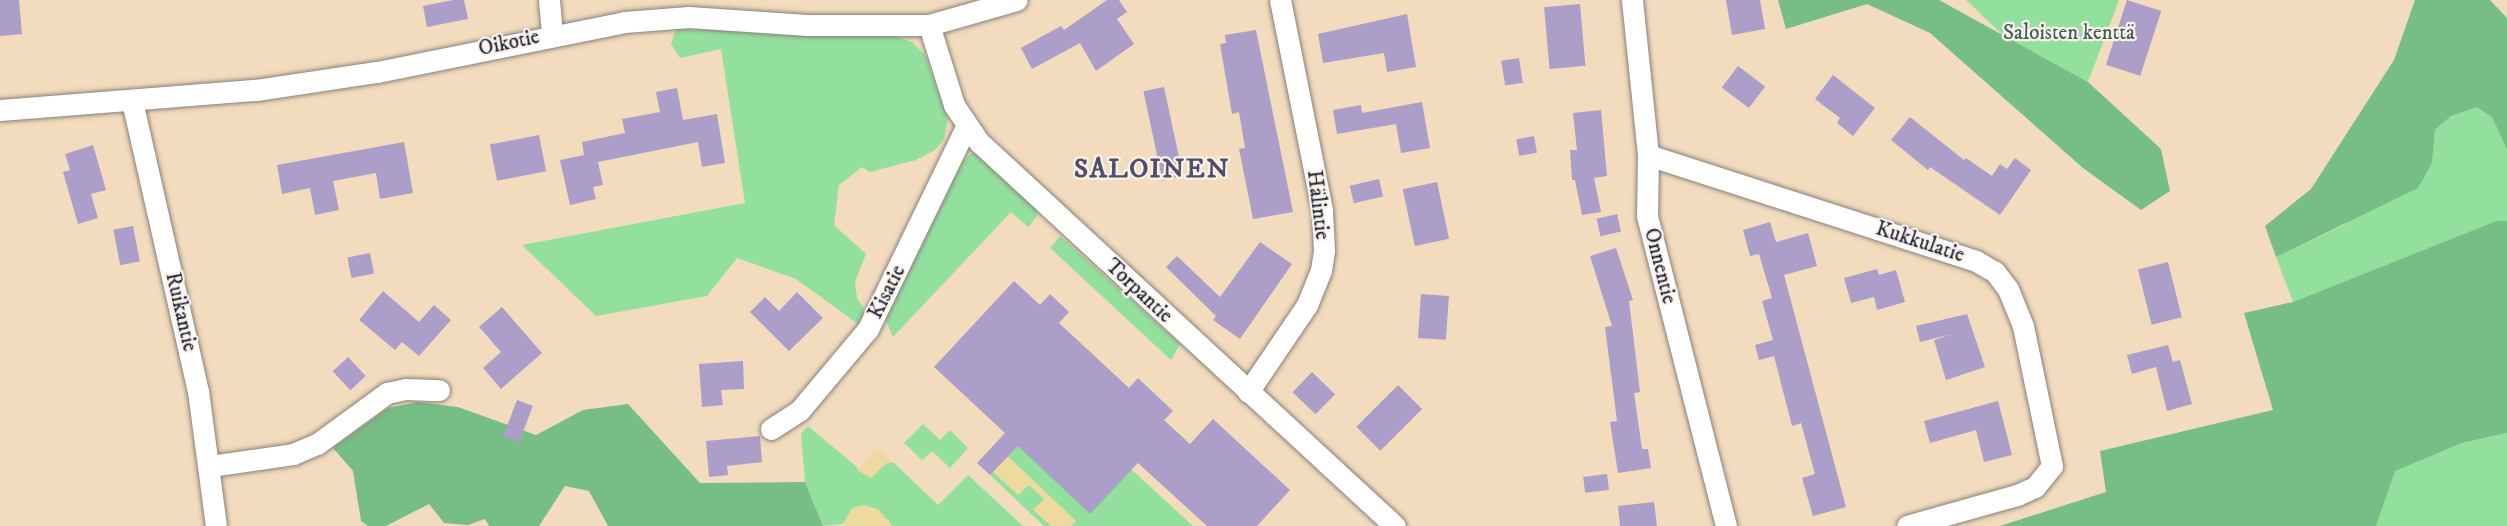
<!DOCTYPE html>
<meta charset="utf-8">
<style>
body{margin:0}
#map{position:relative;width:2507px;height:526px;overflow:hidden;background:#f2dcbd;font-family:"IM FELL DW Pica",serif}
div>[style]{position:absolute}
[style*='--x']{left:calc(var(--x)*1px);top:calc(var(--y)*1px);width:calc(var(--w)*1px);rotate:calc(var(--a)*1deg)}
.green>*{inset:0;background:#93e09e}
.forest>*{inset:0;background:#76be85}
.sand>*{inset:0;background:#eeda9e}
.building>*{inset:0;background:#ab9ec8;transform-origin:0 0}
.roads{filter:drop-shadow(0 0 2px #8a7f7c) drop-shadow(0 0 2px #8a7f7c)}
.street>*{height:21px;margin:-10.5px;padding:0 10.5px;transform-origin:10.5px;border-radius:10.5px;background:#fff}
span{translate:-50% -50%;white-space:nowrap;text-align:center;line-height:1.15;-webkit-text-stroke:4.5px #f7f3e8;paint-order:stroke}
.park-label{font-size:21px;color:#445b59}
.street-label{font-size:21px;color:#22223b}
.district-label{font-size:27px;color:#524d6c;font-weight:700;letter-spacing:1.5px}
</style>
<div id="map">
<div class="green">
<div style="clip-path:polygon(1966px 0,2119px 0,2088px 82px,2004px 36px)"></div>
<div style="clip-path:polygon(676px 29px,893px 35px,912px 42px,925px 55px,948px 119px,944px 139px,935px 150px,916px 160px,870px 172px,862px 167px,839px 185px,834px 225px,866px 254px,855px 282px,857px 298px,865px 310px,858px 324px,796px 279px,737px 258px,707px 296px,596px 316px,522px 245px,745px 203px,721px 49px,680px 58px,671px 44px)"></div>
<div style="clip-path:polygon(2477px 106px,2492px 117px,2507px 150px,2507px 221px,2496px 221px,2293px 302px,2276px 257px,2344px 225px,2432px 163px,2435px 130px,2451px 116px)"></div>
<div style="clip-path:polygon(973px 152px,1037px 210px,1037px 216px,1028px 227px,1011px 212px,893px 337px,886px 321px,888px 314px,958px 166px)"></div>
<div style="clip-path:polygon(1060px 236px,1180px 344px,1171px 360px,1050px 248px)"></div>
<div style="clip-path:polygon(923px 424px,940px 440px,950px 430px,968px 448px,950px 468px,932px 451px,922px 460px,904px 443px)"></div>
<div style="clip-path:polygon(808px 426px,870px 478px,887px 463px,894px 463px,938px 505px,968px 475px,1023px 526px,892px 526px,888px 519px,823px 526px,805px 482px,801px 434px)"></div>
<div style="clip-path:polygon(1005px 433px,1132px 470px,1193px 526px,1044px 526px,990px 475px,1003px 461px)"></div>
<div style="clip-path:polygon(2507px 433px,2507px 526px,2376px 526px,2394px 471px,2462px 443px)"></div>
</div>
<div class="forest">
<div style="clip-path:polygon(1778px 0,1939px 0,2088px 82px,2161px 149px,2170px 191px,2141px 210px,2083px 168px,1930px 33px,1867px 4px,1786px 29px)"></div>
<div style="clip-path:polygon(2415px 0,2490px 0,2507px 18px,2507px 150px,2492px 117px,2477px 107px,2451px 116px,2435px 130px,2432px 163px,2418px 188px,2276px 257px,2265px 226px,2311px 189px,2394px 60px)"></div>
<div style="clip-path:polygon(2496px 221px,2507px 221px,2507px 433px,2462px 443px,2395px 471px,2376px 526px,2000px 526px,2106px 492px,2100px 451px,2273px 410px,2244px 313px,2293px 302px)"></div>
<div style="clip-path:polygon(418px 402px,458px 407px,536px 435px,583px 410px,628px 404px,700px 483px,805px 482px,823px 526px,608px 526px,589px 491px,565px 486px,539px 526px,489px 526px,485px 519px,468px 525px,444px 523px,429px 504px,386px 526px,368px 526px,361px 521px,353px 471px,333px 448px,388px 408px)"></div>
</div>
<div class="sand">
<div style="clip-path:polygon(995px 444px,1076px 521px,1071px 526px,1051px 526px,1033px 510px,1044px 499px,1029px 485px,1018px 495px,993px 472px,1003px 461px)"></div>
<div style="clip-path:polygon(877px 449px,894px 463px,887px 463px,871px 478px,857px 470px)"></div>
<div style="clip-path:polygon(863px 505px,878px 509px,892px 526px,842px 526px,852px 508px)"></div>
</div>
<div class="building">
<div style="clip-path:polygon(0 0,19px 0,22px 34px,0 36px)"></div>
<div style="clip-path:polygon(453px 0,464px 0,468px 19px,427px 27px,423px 6px)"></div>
<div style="clip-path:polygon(1107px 0,1119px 0,1127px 12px,1117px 19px,1134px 44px,1096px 71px,1080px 43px,1032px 69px,1021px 48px,1061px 26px,1064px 30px)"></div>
<div style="clip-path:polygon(1726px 0,1760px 0,1765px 29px,1732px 35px)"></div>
<div style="left:2127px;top:0;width:36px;height:68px;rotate:18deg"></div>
<div style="left:1580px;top:4px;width:62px;height:36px;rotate:85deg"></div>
<div style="clip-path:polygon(1407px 14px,1416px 67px,1387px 72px,1384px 53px,1323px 63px,1318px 34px)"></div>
<div style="clip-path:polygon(1256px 30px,1293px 212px,1253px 219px,1239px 149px,1245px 148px,1239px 112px,1232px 114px,1220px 44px,1226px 43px,1225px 35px)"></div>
<div style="left:1519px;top:58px;width:25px;height:18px;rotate:81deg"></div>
<div style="left:1738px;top:66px;width:34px;height:27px;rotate:37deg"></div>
<div style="clip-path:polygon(1833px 75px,1875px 108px,1853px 136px,1837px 123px,1840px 118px,1815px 99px)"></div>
<div style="left:1164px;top:87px;width:91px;height:21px;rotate:78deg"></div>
<div style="clip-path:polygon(677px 88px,683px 120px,717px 114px,725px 163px,702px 167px,698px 142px,598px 162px,603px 185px,593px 187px,596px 199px,570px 205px,560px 160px,584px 155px,582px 142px,625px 133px,622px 119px,660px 112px,656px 92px)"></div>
<div style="clip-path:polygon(1422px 102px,1430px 148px,1401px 153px,1396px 124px,1337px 134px,1333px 110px,1361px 105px,1362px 113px)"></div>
<div style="clip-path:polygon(1601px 110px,1607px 176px,1594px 178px,1601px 212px,1582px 215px,1575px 180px,1572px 180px,1570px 150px,1577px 150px,1573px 113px)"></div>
<div style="clip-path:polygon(1910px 117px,1964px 160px,1966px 158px,1992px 176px,2000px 164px,2007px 169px,2015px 158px,2031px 170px,2000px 215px,1930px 167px,1928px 170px,1891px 140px)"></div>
<div style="left:539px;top:135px;width:37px;height:50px;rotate:79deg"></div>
<div style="left:1534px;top:136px;width:17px;height:18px;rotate:80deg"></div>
<div style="clip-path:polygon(404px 142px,413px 193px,380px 199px,376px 173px,333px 181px,339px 210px,315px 215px,310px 188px,282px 194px,277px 165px)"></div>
<div style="clip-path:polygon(93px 145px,106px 190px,91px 194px,98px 218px,78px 224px,63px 172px,70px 170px,65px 154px)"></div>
<div style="left:1379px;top:179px;width:18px;height:30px;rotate:77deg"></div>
<div style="left:1437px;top:182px;width:58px;height:35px;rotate:78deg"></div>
<div style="left:1617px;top:214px;width:18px;height:21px;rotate:77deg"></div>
<div style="clip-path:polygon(1770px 222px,1776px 242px,1808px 233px,1817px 266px,1784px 275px,1846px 507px,1813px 516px,1802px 478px,1815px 474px,1801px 423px,1792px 426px,1774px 356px,1759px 360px,1755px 345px,1773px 340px,1762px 301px,1772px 298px,1759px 254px,1750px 256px,1743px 230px)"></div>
<div style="left:133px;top:226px;width:36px;height:20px;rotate:79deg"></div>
<div style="clip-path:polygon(1260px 242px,1292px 264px,1240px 339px,1213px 320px,1216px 316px,1166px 267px,1177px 256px,1220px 297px)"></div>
<div style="clip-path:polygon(1616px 248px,1633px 300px,1629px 301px,1640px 392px,1634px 393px,1642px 449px,1648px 449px,1651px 468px,1618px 473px,1610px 422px,1617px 421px,1605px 327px,1612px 326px,1590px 256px)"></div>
<div style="left:370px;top:253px;width:21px;height:23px;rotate:79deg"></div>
<div style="left:2168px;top:262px;width:57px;height:31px;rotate:76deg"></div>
<div style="clip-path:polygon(1877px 269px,1879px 275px,1896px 270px,1905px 302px,1877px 310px,1874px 297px,1851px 303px,1844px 278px)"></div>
<div style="clip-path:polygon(1014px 281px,1040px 305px,1050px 294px,1069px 312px,1059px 323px,1129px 388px,1138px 378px,1173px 411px,1164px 420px,1190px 444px,1213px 419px,1290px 490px,1257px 526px,1207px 526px,1138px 463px,1090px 514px,1018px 446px,990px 475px,977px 463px,1005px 433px,934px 367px)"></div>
<div style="clip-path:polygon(383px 291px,419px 322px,434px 305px,451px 320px,419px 356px,402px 342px,395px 350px,359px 320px)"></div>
<div style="clip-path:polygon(797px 292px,823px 318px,789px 351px,750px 312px,765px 297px,779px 311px)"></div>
<div style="left:1421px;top:294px;width:28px;height:44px;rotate:4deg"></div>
<div style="clip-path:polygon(502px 307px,542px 353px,501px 389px,483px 368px,501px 352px,479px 327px)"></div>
<div style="clip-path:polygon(1967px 314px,1985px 367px,1946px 380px,1934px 340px,1952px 334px,1920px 342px,1916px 326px)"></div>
<div style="clip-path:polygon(2168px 345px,2173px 362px,2180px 360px,2192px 404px,2167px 411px,2156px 367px,2132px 374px,2127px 355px)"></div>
<div style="left:348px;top:357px;width:26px;height:21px;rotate:47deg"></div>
<div style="clip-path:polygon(743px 361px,744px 389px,721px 390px,723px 405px,702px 407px,699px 364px)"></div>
<div style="left:1312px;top:372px;width:32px;height:28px;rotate:44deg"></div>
<div style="left:1398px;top:385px;width:34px;height:59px;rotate:45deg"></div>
<div style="left:517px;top:400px;width:17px;height:39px;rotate:21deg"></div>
<div style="clip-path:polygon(1998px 401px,2012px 455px,1984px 462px,1976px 430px,1930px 443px,1924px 421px)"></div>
<div style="clip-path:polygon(760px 436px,762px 462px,727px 466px,728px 475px,709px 477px,706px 441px)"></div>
<div style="left:1607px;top:474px;width:16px;height:24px;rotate:83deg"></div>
<div style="clip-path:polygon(1654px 502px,1657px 526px,1620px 526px,1618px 506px)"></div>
</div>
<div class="roads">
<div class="street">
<div style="--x:549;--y:0;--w:34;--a:85"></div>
<div style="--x:1632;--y:0;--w:156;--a:84.1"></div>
<div style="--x:1648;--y:155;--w:61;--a:90.9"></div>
<div style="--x:1647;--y:216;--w:320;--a:75.7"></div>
<div style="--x:929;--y:25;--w:84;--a:72.6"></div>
<div style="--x:954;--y:105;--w:45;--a:56"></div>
<div style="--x:979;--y:142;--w:566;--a:42.71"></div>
<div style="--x:132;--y:101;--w:297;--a:77.2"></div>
<div style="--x:198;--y:391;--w:136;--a:82.4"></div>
<div style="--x:0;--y:110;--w:257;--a:-4.5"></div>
<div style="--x:256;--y:90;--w:122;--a:-8.5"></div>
<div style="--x:377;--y:72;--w:252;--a:-11.4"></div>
<div style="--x:624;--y:22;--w:65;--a:-4.4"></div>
<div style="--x:689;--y:17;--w:118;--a:3.9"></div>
<div style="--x:807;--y:25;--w:122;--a:0"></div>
<div style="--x:929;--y:25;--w:91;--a:-15.9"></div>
<div style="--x:1648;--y:155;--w:345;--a:17.9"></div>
<div style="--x:1976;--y:261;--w:22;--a:30"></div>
<div style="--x:1995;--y:272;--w:21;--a:53"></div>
<div style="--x:2008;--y:289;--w:40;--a:68"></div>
<div style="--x:2023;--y:326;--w:143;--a:78.3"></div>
<div style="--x:2052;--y:466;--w:27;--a:129"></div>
<div style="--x:2035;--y:487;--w:20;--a:156"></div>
<div style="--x:2017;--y:495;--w:114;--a:164.3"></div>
<div style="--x:1248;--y:392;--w:105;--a:-55.9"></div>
<div style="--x:1307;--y:305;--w:38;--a:-68"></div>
<div style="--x:1321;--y:270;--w:20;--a:-81"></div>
<div style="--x:1324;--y:250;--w:40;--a:-92.9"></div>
<div style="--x:1322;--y:210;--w:214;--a:-101.3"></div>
<div style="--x:771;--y:429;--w:35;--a:-33"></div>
<div style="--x:800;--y:410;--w:106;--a:-50"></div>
<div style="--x:868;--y:329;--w:225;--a:-64.1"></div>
<div style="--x:210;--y:466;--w:84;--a:-8.2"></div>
<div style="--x:293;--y:454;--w:26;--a:-23"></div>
<div style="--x:317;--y:444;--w:87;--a:-36.1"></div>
<div style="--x:387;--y:393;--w:19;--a:-12"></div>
<div style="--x:406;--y:389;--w:33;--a:2"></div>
</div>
</div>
<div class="park-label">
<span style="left:2069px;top:33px">Saloisten kenttä</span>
</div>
<div class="street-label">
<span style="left:509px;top:43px;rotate:-12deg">Oikotie</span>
<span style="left:1318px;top:205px;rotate:83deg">Hälintie</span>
<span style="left:1920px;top:242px;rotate:18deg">Kukkulatie</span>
<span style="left:1660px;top:266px;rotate:76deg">Onnentie</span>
<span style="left:1139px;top:291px;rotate:43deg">Torpantie</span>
<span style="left:887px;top:292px;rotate:-63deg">Kisatie</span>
<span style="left:181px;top:312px;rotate:77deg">Ruikantie</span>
</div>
<div class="district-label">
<span style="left:1152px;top:170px">SALOINEN</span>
</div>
</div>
